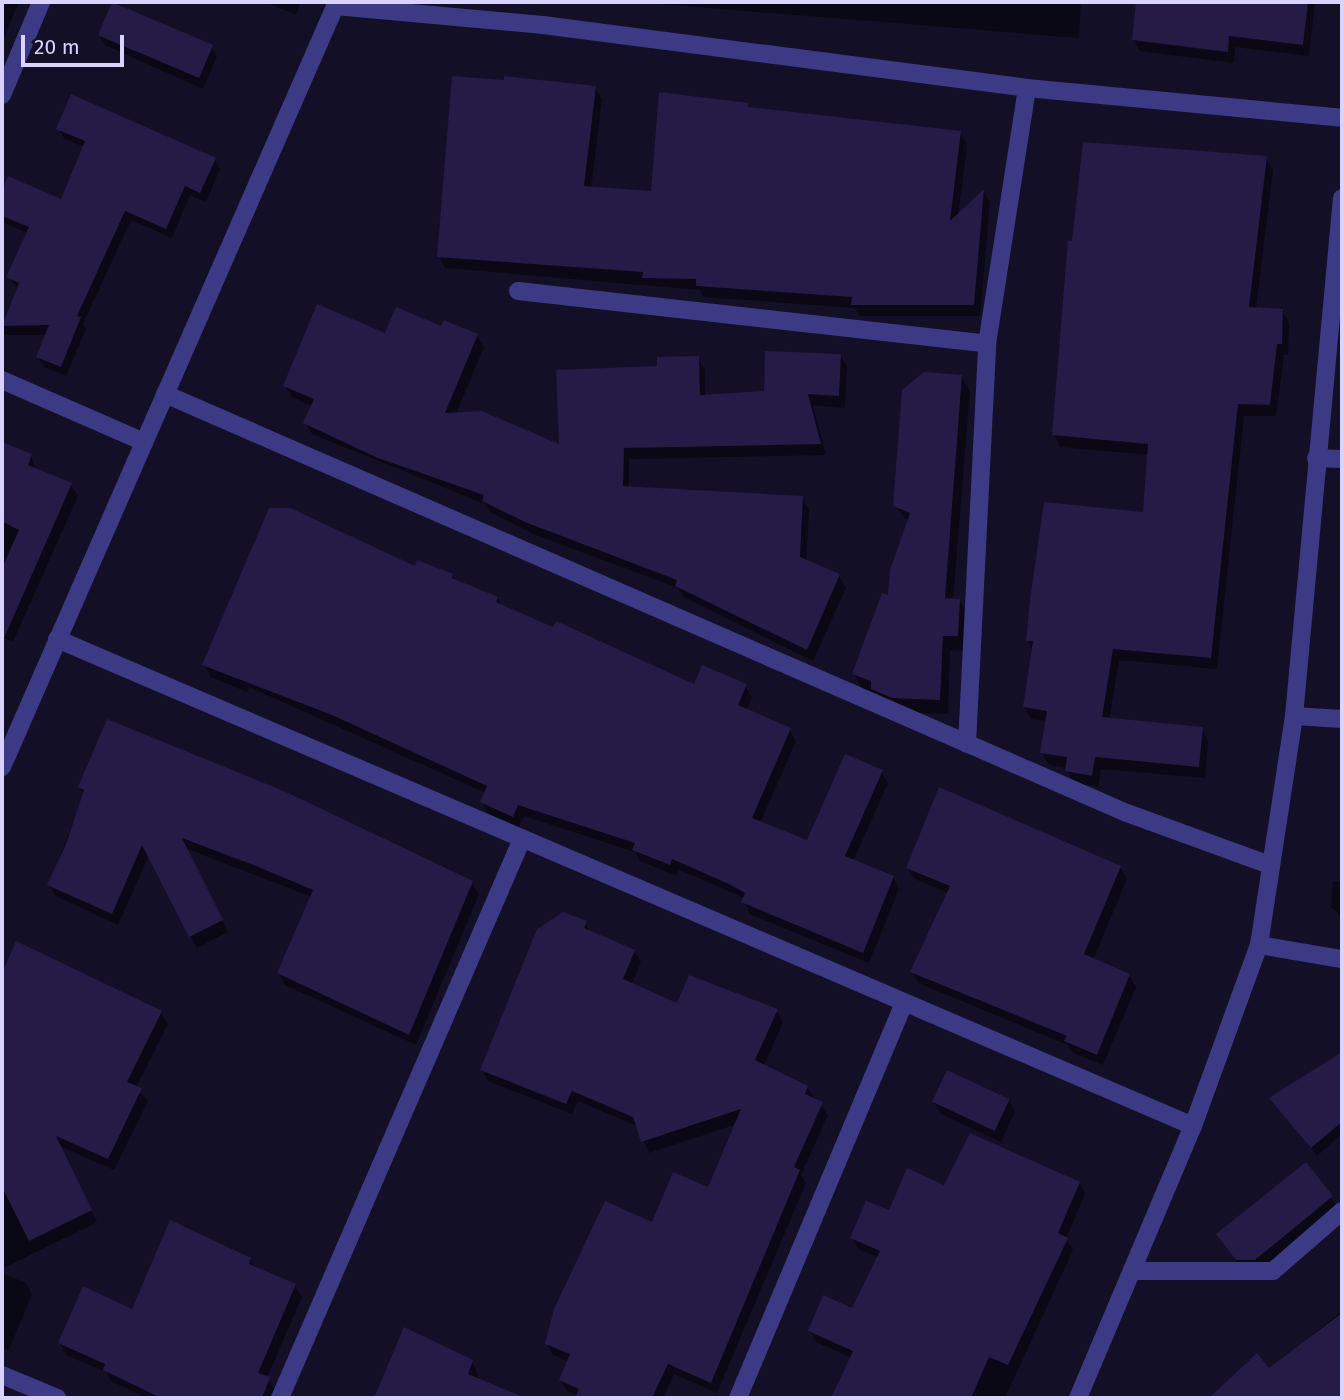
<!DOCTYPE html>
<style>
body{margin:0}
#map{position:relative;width:1344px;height:1400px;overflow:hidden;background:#130f26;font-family:"Fira Sans",sans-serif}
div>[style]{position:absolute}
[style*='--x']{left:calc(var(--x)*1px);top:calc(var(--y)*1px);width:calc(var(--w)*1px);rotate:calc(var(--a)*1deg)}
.shadow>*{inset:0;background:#0007}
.building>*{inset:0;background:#241b47;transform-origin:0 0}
.street>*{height:18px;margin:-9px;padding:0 9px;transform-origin:9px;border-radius:9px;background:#3d3a85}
span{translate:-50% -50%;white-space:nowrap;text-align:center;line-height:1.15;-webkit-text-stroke:6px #130f26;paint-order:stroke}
.frame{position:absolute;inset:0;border:4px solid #d9d4ff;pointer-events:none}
.scale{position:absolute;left:21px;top:35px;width:103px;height:32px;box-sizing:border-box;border:4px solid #d9d4ff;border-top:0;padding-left:9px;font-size:21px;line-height:24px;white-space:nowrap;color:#d9d4ff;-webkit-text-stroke:5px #130f26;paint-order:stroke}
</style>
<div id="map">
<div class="shadow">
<div style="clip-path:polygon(2px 2px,19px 2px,2px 42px)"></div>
<div style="clip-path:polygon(113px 2px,211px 46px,217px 56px,203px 89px,105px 45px,99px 35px)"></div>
<div style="clip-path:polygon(265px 2px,301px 2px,296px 15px)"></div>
<div style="clip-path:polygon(635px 2px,1081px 2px,1079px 38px)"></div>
<div style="clip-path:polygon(1138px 2px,1315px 2px,1309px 56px,1235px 47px,1234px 63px,1140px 51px,1134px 40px)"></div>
<div style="clip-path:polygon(595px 88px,602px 99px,591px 189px,653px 193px,747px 105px,750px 109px,960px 133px,967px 145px,958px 216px,984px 192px,990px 203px,980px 316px,860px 316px,855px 308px,704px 297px,700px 290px,445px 268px,439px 256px)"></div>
<div style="clip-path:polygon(58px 128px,215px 160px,220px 169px,206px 202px,190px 195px,172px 238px,131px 220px,83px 324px,86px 329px,66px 376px,44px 367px,38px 357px,47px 335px,5px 335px,2px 329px,18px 289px,8px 277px,28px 233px,2px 222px,2px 196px,9px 179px,62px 202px,84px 147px,64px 138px)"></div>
<div style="clip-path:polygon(1266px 158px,1273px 170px,1256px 309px,1282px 311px,1289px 323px,1288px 355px,1284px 355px,1276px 416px,1244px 416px,1217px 669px,1119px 660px,1109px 720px,1202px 729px,1208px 741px,1205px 778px,1101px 769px,1098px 787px,1073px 783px,1067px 768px,1049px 765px,1042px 753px,1047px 721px,1031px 719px,1024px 707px,1033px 651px,1027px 640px,1145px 514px,1149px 455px,1061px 447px,1054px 435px)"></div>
<div style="clip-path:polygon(442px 328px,477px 336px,484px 347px,456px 414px,561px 446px,659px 368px,698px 358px,705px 370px,705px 396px,765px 392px,840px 355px,847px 367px,845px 408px,813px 405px,826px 455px,629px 459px,629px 488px,802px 498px,809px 509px,806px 561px,839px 576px,846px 588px,813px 661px,684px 597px,678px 588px,533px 534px,490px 512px,485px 504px,312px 434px,305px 422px,312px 406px,292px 397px,285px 386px,386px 335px)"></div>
<div style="clip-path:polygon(961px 376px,970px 391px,953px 600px,959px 600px,968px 615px,966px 651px,950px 650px,948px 714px,901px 712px,862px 689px,854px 674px,889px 598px,909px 523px,895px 506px)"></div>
<div style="clip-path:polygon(2px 445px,31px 456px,36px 470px,71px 485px,78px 496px,13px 642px,2px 637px)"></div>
<div style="clip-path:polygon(416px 568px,452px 575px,456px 581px,497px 598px,502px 606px,695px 686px,745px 686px,752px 697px,746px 710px,789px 729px,796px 741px,760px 823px,808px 843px,881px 771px,888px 783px,853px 861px,893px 877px,899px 889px,869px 963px,750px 914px,744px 899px,738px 895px,679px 870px,676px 876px,640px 861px,635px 852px,524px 816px,519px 827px,488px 814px,482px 802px,486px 793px,249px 687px,247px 692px,211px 677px,204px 665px)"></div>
<div style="clip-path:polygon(80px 787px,472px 883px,479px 894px,416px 1045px,285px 985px,279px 973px,312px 897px,185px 848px,228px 932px,197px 948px,149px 855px,118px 925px,56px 896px,49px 885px,84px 794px)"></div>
<div style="clip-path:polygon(1120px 867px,1127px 879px,1093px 960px,1129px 975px,1136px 987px,1103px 1065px,1073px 1053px,1068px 1045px,918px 983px,912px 971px,948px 893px,915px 879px,908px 868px)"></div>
<div style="clip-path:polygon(1333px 882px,1342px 882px,1342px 916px,1331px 907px)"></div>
<div style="clip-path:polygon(585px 923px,591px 933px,634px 951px,641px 962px,631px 985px,678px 1005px,777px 1011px,783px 1022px,764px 1066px,807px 1087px,828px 1115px,801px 1175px,806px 1183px,717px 1393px,674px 1374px,663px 1398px,584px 1398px,568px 1392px,561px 1380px,569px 1362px,553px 1355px,547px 1344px,653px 1224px,709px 1189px,737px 1124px,649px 1153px,637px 1126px,578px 1101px,572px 1114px,488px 1081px,482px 1070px)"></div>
<div style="clip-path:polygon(17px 944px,161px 1013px,168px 1024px,136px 1088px,148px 1101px,114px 1170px,60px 1146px,97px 1222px,2px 1269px,2px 1003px,6px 993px,2px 978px)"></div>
<div style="clip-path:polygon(1342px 1054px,1342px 1134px,1317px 1156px,1272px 1099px)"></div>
<div style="clip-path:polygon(1009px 1100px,1015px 1112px,1001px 1142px,941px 1114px,934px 1102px)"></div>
<div style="clip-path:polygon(1306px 1164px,1339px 1209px,1261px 1271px,1244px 1271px,1218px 1235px)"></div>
<div style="clip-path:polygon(1079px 1183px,1085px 1194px,1066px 1238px,1073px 1250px,1005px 1398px,833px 1398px,852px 1358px,816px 1342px,810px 1331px,853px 1310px,879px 1258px,858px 1249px,852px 1238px,890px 1213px,945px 1188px)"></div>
<div style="clip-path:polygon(250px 1259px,255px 1269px,295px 1286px,302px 1297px,267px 1378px,275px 1390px,272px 1398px,146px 1398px,111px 1381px,106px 1372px,66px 1355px,60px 1343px)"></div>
<div style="clip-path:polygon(2px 1273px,26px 1283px,32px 1294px,9px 1350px,2px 1347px)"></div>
<div style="clip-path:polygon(1342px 1311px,1342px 1398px,1211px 1398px,1257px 1355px,1269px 1370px)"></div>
<div style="clip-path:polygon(405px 1329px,472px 1362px,485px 1391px,482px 1398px,375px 1398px)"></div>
</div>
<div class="building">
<div style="left:112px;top:2px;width:110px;height:36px;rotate:23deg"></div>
<div style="clip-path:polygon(1136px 2px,1308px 2px,1303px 45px,1229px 36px,1228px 52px,1132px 40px)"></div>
<div style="clip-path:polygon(452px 76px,504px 80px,504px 76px,596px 86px,584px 186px,651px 191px,659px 92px,748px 103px,748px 107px,961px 131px,950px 221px,984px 189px,974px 305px,851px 305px,852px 297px,696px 286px,696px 279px,642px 278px,643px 272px,437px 257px)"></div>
<div style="clip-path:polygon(71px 94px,216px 158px,200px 193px,185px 186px,166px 229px,125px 211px,77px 316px,81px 317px,61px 367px,36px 357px,49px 325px,2px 326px,19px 283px,6px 277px,29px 227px,2px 216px,2px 191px,8px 176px,61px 199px,85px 141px,56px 129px)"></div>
<div style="clip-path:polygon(1083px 142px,1267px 156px,1249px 307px,1283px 309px,1282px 344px,1277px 344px,1270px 405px,1238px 404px,1211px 658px,1113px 649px,1102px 717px,1203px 727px,1199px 767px,1095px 757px,1092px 776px,1065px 771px,1067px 757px,1040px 753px,1047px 711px,1023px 707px,1033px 641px,1026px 641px,1030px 600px,1044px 502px,1143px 512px,1148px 444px,1052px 435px,1068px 240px,1072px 241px)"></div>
<div style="clip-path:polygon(317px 304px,385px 333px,396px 307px,441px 326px,444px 320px,478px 334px,445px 413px,482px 411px,559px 444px,556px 370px,657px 366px,657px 357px,699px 356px,700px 395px,764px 391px,765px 351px,841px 354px,839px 396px,808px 394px,821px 444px,624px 448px,623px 486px,803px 496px,800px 557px,840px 574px,807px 650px,675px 586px,677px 580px,525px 522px,482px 501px,484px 495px,378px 458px,303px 423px,314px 399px,283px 386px)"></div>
<div style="clip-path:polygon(924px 372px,962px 375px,945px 598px,960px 599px,958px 636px,943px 636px,940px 700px,892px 698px,871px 689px,871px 681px,852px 674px,882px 593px,888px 595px,890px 570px,910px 513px,893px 506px,902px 390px)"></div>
<div style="clip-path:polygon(2px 442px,32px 454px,28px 465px,72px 483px,2px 643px,2px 568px,19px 530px,5px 523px,2px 526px)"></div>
<div style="clip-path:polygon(269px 508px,290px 508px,415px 566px,417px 560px,453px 574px,452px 578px,498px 597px,496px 602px,553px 627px,556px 621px,694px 684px,702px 665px,747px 684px,738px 705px,791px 728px,752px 818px,807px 840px,845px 754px,883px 770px,845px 856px,894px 876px,863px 953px,741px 902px,745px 893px,729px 884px,672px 859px,670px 865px,632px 850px,635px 843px,518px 805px,513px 817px,480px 802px,487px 786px,332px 715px,202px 665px)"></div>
<div style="clip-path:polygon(107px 719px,286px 792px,473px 881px,409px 1035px,277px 973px,313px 890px,256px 866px,182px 838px,223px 920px,189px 937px,142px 845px,112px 914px,47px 885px,66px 844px,84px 790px,78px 787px)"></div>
<div style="clip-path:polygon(939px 787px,1121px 866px,1084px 954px,1130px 974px,1097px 1055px,1064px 1041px,1067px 1036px,910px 972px,950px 886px,906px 868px)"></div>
<div style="clip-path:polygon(563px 912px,587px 921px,584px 928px,635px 950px,623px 979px,677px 1003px,689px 975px,778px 1009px,755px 1060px,808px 1086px,805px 1094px,823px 1102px,794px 1167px,800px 1170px,711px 1383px,668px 1364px,652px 1398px,575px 1398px,579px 1389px,559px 1380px,570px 1354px,545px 1344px,554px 1309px,605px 1201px,652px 1222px,673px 1172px,708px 1187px,741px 1109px,641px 1142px,633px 1117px,572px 1091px,566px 1104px,480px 1070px,537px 929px)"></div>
<div style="clip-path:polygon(16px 941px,162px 1011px,127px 1082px,142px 1088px,108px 1159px,56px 1136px,92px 1210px,29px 1241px,2px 1187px,2px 973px)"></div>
<div style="clip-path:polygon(1342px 1052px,1342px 1122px,1311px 1148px,1269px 1098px)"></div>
<div style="left:947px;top:1070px;width:69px;height:35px;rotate:25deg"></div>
<div style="clip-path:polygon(970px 1133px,1080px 1182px,1058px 1233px,1068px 1238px,1008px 1365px,989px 1357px,971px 1398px,831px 1398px,853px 1351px,808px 1331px,823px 1295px,852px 1308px,880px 1251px,850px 1238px,866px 1201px,889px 1210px,907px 1168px,944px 1185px)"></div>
<div style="clip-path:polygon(1306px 1162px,1333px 1196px,1255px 1260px,1236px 1260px,1216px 1234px)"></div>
<div style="clip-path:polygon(170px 1220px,251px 1258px,249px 1264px,296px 1284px,258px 1373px,270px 1377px,262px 1398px,161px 1398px,103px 1370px,105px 1364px,58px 1343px,83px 1286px,132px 1309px)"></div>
<div style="clip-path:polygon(1342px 1313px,1342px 1398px,1209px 1398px,1257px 1353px,1269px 1368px)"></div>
<div style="clip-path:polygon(404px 1327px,473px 1360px,468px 1374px,526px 1398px,374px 1398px)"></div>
</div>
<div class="street">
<div style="--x:335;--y:6;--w:209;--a:5.2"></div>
<div style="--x:543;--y:25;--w:488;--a:7.4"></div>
<div style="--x:1027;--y:88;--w:316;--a:5.4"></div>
<div style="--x:2;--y:95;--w:101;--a:-67.2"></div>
<div style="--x:518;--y:291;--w:472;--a:6.4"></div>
<div style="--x:2;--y:380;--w:155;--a:23.6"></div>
<div style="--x:165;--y:394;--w:1049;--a:23.54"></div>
<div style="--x:1127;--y:813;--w:152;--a:20"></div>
<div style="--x:1316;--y:458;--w:26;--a:2"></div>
<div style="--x:57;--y:639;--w:1236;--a:23.2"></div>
<div style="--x:1294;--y:716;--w:48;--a:3.6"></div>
<div style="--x:967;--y:744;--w:400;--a:-87.1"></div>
<div style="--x:987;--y:344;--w:259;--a:-81.1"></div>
<div style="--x:2;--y:767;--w:835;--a:-66.35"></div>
<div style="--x:1259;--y:945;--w:84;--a:9.6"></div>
<div style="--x:1132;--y:1271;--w:141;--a:0"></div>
<div style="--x:1273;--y:1271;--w:91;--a:-41"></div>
<div style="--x:2;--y:1375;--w:60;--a:22.7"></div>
<div style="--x:280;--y:1398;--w:609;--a:-66.59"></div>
<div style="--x:738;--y:1398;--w:426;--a:-67.2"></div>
<div style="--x:1078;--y:1398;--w:295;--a:-67.1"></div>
<div style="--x:1193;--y:1126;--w:193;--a:-70"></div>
<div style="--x:1259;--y:945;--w:232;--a:-81.3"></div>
<div style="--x:1294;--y:716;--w:520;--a:-84.71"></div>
</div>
<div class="frame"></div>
<div class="scale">20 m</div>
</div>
